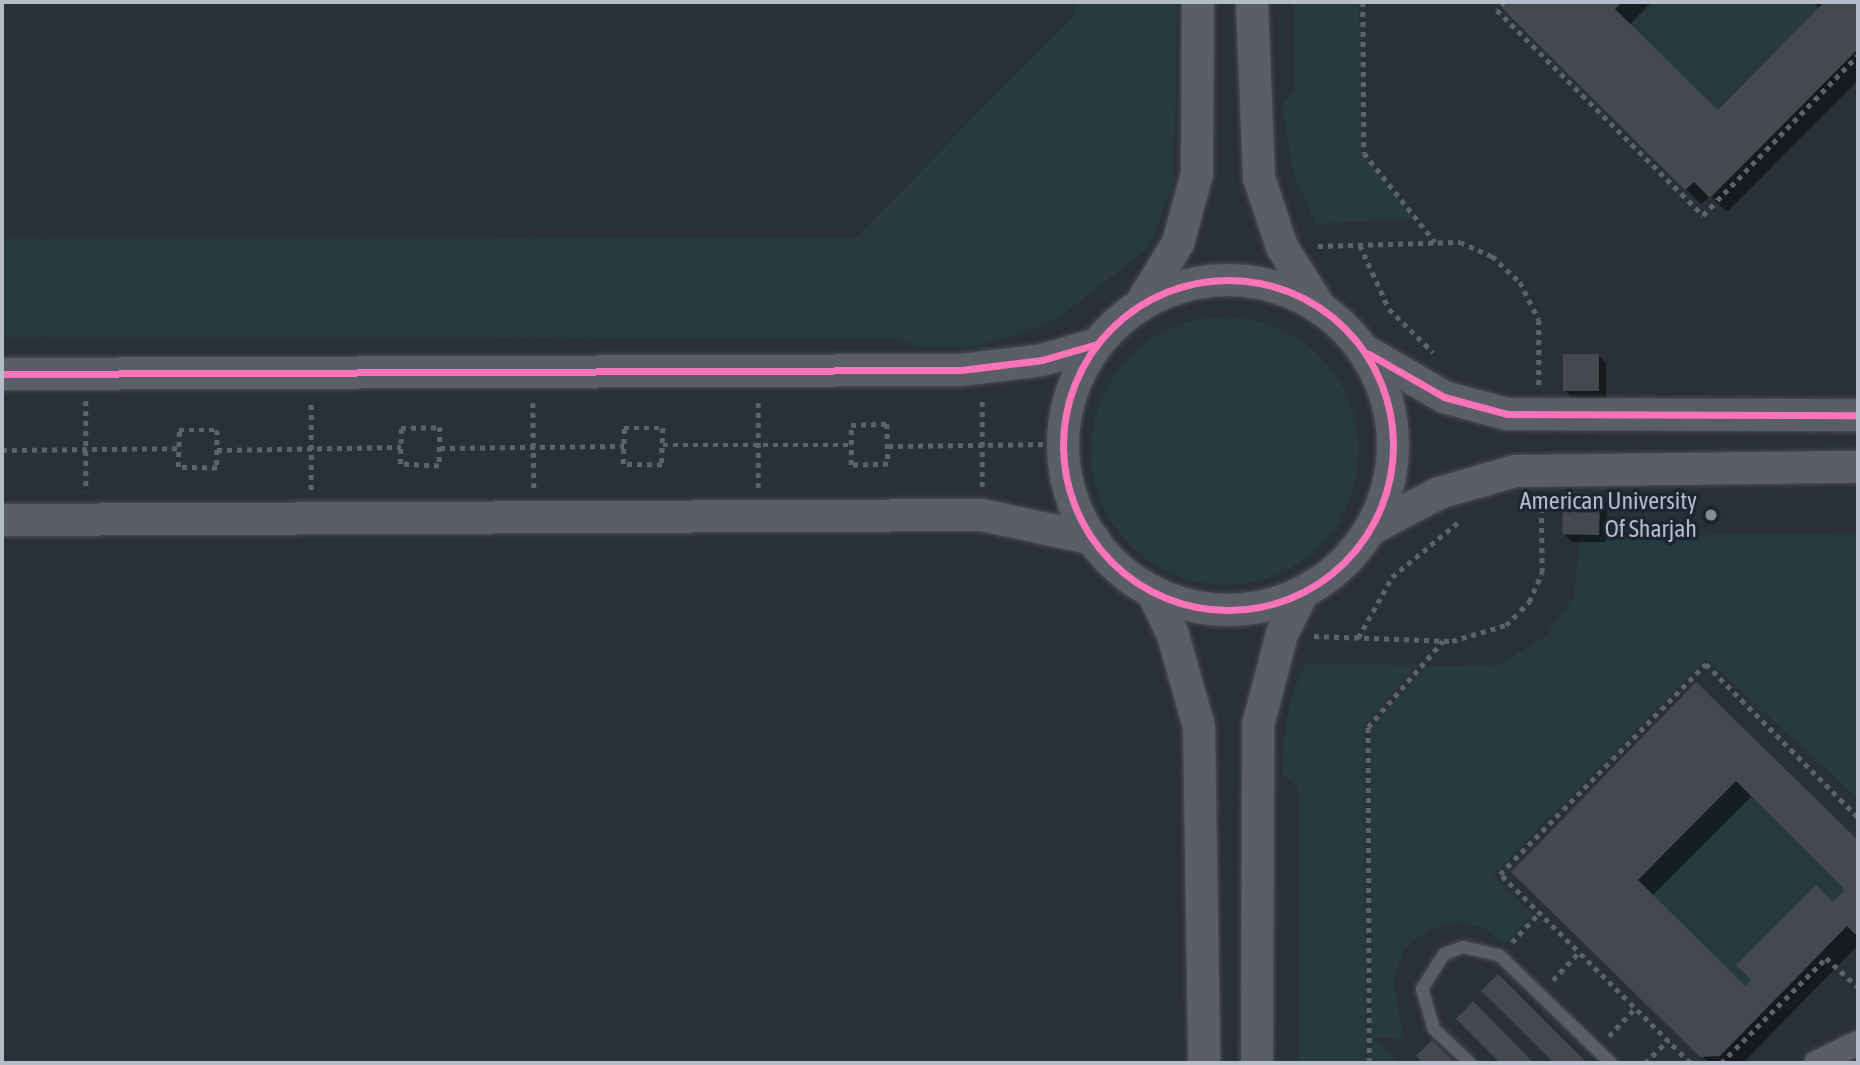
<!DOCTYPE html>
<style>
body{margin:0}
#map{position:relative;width:1860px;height:1065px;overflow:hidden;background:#2a3038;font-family:"Asap Condensed",sans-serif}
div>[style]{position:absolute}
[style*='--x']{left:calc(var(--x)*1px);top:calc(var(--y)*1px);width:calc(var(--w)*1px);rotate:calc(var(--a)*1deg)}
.green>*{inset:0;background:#273a3e}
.round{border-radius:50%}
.shadow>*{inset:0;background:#0007}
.building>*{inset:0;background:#444950;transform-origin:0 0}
.path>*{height:4.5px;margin-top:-2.25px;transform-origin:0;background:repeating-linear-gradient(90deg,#5d636a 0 5px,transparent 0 10px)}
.roads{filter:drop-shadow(0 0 2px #484c53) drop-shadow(0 0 2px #484c53)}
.service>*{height:12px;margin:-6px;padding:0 6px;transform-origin:6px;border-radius:6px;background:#5a5e66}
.minor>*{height:24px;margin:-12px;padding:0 12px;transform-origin:12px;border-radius:12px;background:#5a5e66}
.tertiary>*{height:32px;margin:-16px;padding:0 16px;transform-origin:16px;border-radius:16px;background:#5a5e66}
.tertiary>.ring{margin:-16px;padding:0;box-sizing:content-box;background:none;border:32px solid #5a5e66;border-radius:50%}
.cycleway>*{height:7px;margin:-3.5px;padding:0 3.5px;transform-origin:3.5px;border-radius:3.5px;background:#fb73b8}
.cycleway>.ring{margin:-3.5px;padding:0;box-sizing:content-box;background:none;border:7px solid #fb73b8;border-radius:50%}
.dots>*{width:19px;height:19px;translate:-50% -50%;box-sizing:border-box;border:4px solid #1d2633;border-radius:50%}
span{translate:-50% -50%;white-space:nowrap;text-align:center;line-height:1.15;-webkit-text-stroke:7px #1d2633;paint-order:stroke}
.poi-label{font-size:24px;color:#b4bcc9}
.right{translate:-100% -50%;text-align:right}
.frame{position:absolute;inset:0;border:4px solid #b4bcc9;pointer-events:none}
</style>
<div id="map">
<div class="green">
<div style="clip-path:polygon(1074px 2px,1177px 2px,1174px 183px,1150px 246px,1060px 317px,1026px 332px,974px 347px,920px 348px,897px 338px,2px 337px,2px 239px,855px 238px,1074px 16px)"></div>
<div style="clip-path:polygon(1294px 2px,1359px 2px,1361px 153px,1414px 219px,1316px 224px,1294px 175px,1282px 105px,1295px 91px)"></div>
<div style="clip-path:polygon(1622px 2px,1824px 2px,1718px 110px,1615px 9px)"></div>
<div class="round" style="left:1091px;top:317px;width:268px;height:268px"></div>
<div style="clip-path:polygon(1858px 533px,1858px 798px,1706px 659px,1493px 875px,1533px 915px,1503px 945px,1485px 928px,1457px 922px,1429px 929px,1405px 948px,1393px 978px,1404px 1039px,1373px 1038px,1399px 1063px,1372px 1063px,1371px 728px,1427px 666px,1499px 665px,1545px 637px,1574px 596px,1580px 536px)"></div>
<div style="clip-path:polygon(1306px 664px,1418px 665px,1364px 726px,1366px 1063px,1299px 1063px,1298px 788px,1283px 775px,1282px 756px,1290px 699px)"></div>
<div style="clip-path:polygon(1736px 781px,1845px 890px,1833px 902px,1815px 885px,1736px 965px,1751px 980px,1745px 986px,1638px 880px)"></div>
</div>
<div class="shadow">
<div style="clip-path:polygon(1511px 2px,1652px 2px,1629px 25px,1718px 113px,1820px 9px,1813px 2px,1858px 2px,1858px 80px,1727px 212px,1710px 196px,1701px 204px,1505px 8px)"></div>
<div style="clip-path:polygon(1598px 355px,1606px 363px,1606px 398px,1573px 398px,1565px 391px)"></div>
<div style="clip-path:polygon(1599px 495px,1607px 503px,1606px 542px,1572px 542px,1565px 535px)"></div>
<div style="clip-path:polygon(evenodd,1696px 685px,1858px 843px,1858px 945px,1743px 1063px,1709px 1063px,1513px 872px,1696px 685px,1753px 795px,1848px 890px,1745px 989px,1652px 896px,1753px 795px)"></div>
</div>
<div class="building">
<div style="clip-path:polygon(1509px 2px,1622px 2px,1615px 9px,1718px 110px,1824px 2px,1858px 2px,1858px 49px,1710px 198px,1694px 182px,1685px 190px,1502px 8px)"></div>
<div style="left:1563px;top:354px;width:36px;height:37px"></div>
<div style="left:1600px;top:493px;width:42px;height:37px;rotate:91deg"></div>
<div style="clip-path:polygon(evenodd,1696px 682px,1858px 840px,1858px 937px,1847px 926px,1720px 1056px,1700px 1057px,1511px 872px,1696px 682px,1736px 781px,1845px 890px,1833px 902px,1816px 885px,1736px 965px,1751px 980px,1745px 986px,1638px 880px,1736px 781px)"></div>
<div style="clip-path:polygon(1498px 974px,1587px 1063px,1554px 1063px,1481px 991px)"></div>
<div style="clip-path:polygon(1473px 1001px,1534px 1063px,1500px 1063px,1456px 1019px)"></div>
<div style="clip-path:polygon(1432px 1040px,1455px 1063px,1423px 1063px,1416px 1056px)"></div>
</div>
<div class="path">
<div style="--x:1363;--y:2;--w:151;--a:89.6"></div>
<div style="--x:1364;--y:153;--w:114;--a:51.4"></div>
<div style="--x:1505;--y:2;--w:11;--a:135"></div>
<div style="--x:1497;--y:10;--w:291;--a:44.9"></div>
<div style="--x:1703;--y:215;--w:223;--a:-45.9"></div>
<div style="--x:1360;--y:245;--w:70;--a:65.6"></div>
<div style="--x:1389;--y:309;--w:62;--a:44.3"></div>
<div style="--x:1318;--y:246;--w:142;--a:-1.6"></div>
<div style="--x:1460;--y:242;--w:35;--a:24"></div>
<div style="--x:1492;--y:256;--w:38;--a:43"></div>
<div style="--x:1520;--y:282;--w:42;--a:63.4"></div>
<div style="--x:1539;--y:320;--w:66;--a:90"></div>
<div style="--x:86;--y:401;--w:90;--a:90"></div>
<div style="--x:533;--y:403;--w:85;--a:89.3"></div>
<div style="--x:887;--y:424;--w:40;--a:88.6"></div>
<div style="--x:888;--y:464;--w:37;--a:178"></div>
<div style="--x:851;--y:465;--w:40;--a:-90"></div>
<div style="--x:851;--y:425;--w:36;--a:-2"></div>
<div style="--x:440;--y:427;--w:39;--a:91"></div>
<div style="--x:439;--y:466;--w:39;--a:-177"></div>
<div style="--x:400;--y:464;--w:36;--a:-88"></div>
<div style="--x:401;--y:428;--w:39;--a:-1"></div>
<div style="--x:624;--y:428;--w:39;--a:0"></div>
<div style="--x:663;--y:428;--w:37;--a:92"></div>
<div style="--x:662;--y:465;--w:39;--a:-179"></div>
<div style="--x:623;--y:464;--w:36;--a:-88"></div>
<div style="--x:179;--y:430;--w:38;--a:0"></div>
<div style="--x:217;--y:430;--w:38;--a:90"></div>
<div style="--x:217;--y:468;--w:39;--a:-179"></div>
<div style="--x:178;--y:467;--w:37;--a:-88"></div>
<div style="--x:663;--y:445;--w:188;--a:0"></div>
<div style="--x:888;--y:446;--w:175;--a:-0.7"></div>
<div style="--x:440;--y:448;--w:184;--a:-0.6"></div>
<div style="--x:2;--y:450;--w:177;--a:-0.6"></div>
<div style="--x:217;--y:450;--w:184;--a:-0.9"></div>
<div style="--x:982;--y:487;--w:90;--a:-90"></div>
<div style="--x:758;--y:488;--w:86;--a:-90"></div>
<div style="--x:311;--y:490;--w:89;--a:-90"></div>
<div style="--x:1314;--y:636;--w:138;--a:2.1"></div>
<div style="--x:1452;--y:641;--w:56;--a:-16.5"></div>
<div style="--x:1506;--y:625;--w:33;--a:-45"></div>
<div style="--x:1529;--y:602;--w:32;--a:-66"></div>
<div style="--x:1542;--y:573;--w:74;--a:-90.8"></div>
<div style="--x:1358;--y:638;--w:70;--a:-60.9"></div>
<div style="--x:1392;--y:577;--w:89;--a:-39.6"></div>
<div style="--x:1512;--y:942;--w:40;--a:-47"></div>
<div style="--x:1553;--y:980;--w:38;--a:-47"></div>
<div style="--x:1609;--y:1036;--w:38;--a:-47"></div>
<div style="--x:1369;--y:1063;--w:336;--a:-90.2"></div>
<div style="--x:1368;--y:727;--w:114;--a:-48.9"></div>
<div style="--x:1645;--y:1063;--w:33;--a:-45"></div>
<div style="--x:1690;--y:1063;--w:268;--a:-135.2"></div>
<div style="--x:1500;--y:874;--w:294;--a:-45.6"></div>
<div style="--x:1706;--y:664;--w:216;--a:45.2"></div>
<div style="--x:1721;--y:1063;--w:148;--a:-45"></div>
<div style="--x:1826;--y:958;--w:43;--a:42.2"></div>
</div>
<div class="roads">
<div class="service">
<div style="--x:1470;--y:1063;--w:50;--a:-136.6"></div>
<div style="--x:1434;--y:1029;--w:42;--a:-106.7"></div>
<div style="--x:1422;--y:989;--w:41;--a:-57.8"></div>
<div style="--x:1444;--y:954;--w:20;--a:-20"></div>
<div style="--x:1463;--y:947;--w:37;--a:13"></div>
<div style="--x:1499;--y:955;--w:156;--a:44"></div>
</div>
<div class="minor">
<div style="--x:1816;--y:1063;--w:47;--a:-25.5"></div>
</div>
<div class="tertiary">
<div style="--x:1252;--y:2;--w:176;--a:87.7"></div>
<div style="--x:1259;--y:178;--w:73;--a:71.6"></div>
<div style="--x:1282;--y:247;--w:70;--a:57.9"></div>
<div class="ring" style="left:1063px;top:280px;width:298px;height:298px"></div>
<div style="--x:1140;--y:305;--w:73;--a:-58.5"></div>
<div style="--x:1178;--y:243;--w:72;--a:-74.6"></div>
<div style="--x:1197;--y:174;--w:172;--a:-89.7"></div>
<div style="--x:1367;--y:352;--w:89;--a:30.3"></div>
<div style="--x:1444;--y:397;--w:65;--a:15.1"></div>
<div style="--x:1507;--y:414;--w:351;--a:0.2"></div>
<div style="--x:2;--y:374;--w:959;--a:-0.24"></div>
<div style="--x:961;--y:370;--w:82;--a:-7"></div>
<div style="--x:1042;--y:360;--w:57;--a:-16.2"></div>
<div style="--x:2;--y:520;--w:980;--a:-0.29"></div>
<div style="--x:982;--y:515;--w:114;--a:12.2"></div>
<div style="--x:1369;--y:530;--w:79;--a:-27.9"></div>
<div style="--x:1439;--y:493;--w:79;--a:-16.1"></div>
<div style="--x:1515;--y:471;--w:343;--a:-0.7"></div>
<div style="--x:1152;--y:591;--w:49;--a:64.5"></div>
<div style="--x:1173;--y:635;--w:96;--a:74.2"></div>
<div style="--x:1199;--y:727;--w:336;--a:89.1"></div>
<div style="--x:1257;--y:1063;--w:338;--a:-89.8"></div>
<div style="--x:1258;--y:725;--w:94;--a:-75.2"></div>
<div style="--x:1282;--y:634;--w:47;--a:-63.4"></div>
</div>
</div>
<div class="cycleway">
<div class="ring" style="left:1063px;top:280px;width:323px;height:323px"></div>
<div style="--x:1369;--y:354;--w:86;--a:29.8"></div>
<div style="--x:1444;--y:397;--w:65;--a:15.1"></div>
<div style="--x:1507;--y:414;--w:351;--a:0.2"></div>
<div style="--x:2;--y:374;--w:959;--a:-0.24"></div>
<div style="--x:961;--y:370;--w:82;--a:-7"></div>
<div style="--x:1042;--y:360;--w:57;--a:-16.2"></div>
</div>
<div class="dots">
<div style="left:1711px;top:515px;background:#848b96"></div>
</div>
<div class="poi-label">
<span class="right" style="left:1697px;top:515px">American University<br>Of Sharjah</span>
</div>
<div class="frame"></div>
</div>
